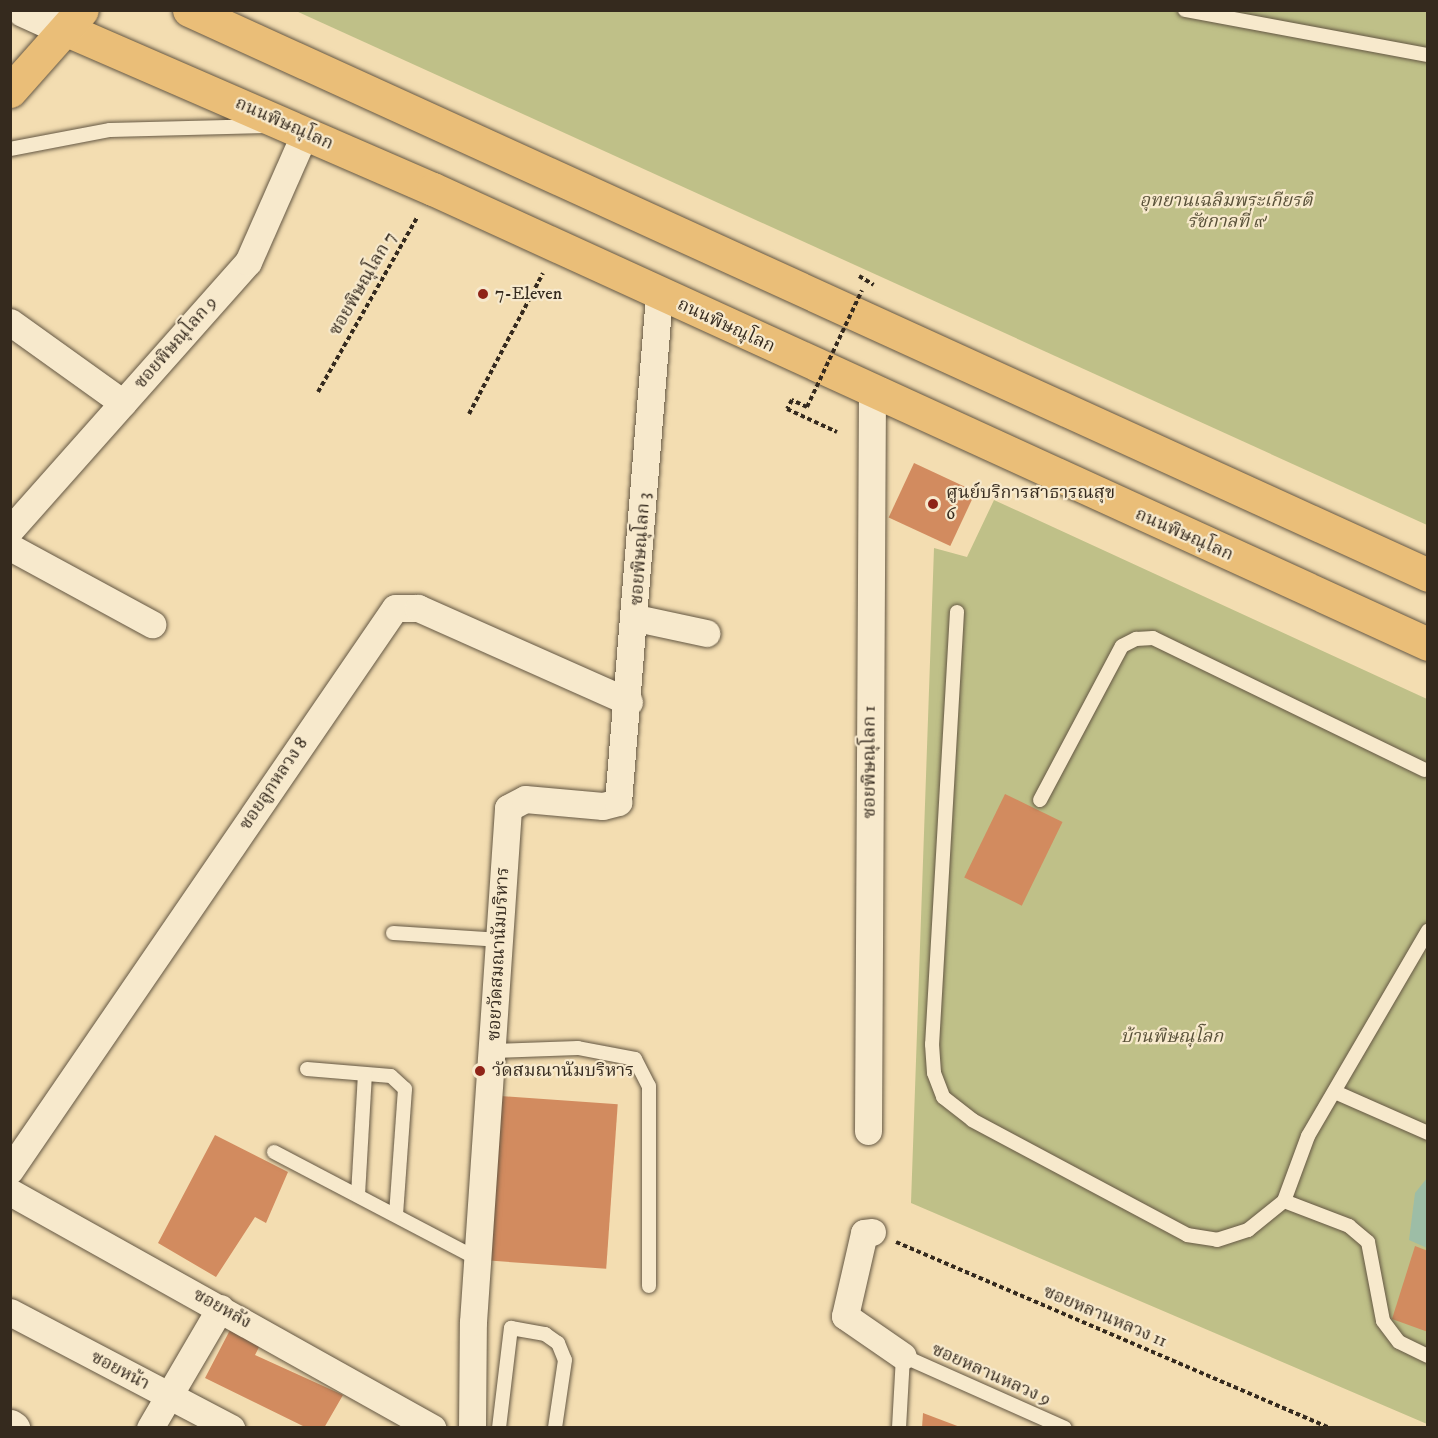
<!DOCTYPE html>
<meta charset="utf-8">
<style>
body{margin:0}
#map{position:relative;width:1438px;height:1438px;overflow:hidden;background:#f3ddb1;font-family:"IM FELL DW Pica","Noto Serif Thai",serif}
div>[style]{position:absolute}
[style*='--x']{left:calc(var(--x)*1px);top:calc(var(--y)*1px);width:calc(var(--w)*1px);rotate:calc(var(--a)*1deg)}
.green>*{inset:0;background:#bfc088}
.water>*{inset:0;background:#9dbda6}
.building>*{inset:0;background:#d28b5f;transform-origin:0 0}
.path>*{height:4px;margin-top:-2px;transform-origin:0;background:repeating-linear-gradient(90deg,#352a1e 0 4.5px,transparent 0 7.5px)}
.roads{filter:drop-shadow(0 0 2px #645743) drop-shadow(0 0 2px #645743)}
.service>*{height:14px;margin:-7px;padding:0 7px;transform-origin:7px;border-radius:7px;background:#f7e9cc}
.minor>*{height:27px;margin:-13.5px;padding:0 13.5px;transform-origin:13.5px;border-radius:13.5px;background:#f7e9cc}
.tertiary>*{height:33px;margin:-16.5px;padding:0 16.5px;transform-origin:16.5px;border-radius:16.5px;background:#f7e9cc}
.secondary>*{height:33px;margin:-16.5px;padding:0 16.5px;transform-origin:16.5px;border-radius:16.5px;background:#f7e9cc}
.primary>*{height:33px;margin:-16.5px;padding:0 16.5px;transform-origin:16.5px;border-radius:16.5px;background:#eabe78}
.path-bridge>*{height:4px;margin-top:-2px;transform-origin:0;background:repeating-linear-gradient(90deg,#352a1e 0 4.5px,transparent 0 7.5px)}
.dots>*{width:16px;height:16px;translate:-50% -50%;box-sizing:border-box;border:3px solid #f7e9cc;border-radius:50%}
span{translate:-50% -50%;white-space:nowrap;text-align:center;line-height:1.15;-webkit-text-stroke:4.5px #f7e9cc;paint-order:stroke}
.street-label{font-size:18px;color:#352a1e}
.park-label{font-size:18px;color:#585038;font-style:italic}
.poi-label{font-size:18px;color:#352a1e}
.left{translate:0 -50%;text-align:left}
.frame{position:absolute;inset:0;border:12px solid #352a1e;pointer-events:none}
</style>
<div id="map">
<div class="green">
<div style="clip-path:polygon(296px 11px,1427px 11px,1427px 525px)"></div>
<div style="clip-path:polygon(994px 500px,1427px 699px,1427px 1424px,911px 1203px,934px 548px,967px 557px)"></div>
</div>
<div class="water">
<div style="clip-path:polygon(1427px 1178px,1428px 1248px,1427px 1248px,1409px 1240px,1415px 1193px)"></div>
</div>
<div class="building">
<div style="left:914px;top:463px;width:68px;height:60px;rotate:25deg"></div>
<div style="left:1005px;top:794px;width:64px;height:93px;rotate:26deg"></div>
<div style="left:501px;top:1096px;width:117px;height:165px;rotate:4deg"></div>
<div style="clip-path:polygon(215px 1135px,288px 1172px,266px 1223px,255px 1217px,216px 1277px,158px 1243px)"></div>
<div style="clip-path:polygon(1415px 1246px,1428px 1251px,1428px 1332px,1392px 1319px)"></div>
<div style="clip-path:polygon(230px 1330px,260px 1345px,255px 1355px,343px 1395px,324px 1428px,307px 1428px,205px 1378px)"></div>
<div style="clip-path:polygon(923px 1413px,960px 1427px,960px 1428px,922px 1428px)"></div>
</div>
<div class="path">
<div style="--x:859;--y:276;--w:17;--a:31"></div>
<div style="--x:318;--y:392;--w:202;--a:-60.4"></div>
<div style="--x:807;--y:407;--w:17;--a:-155"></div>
<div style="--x:792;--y:400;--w:10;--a:119"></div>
<div style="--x:787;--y:409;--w:55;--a:24.7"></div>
<div style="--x:469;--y:414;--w:159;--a:-62.3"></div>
<div style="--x:896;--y:1242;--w:471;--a:23.2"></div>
</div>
<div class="roads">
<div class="service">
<div style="--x:1185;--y:10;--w:247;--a:10.5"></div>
<div style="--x:10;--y:149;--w:102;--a:-10.8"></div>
<div style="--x:110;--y:130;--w:156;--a:-1.5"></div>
<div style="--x:957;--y:612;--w:433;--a:93.3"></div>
<div style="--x:932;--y:1044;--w:29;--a:86"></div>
<div style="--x:934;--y:1073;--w:26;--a:69"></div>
<div style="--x:943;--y:1097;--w:37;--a:38"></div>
<div style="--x:972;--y:1120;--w:244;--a:28.1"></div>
<div style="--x:1187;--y:1235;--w:30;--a:9"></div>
<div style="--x:1217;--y:1240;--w:33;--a:-18"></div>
<div style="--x:1248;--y:1230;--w:46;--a:-38.9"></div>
<div style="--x:1284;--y:1201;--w:70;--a:21"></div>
<div style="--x:1349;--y:1226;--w:25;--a:40"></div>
<div style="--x:1368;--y:1242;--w:80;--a:79.2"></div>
<div style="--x:1383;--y:1321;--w:26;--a:53"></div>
<div style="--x:1399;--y:1342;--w:32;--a:26"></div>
<div style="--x:1040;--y:800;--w:174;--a:-62"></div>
<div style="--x:1122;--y:646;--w:16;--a:-27"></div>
<div style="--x:1136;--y:639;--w:17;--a:-3"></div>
<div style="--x:1153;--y:638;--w:302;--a:25.9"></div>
<div style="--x:393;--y:933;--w:109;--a:3.7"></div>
<div style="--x:494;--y:1051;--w:84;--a:-2"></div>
<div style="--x:578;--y:1048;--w:58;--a:10.9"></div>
<div style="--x:635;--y:1059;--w:30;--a:63"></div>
<div style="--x:649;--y:1086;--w:200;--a:90"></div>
<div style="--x:307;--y:1069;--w:84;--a:4.8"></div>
<div style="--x:391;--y:1076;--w:19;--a:43"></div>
<div style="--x:405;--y:1089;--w:125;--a:94.1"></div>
<div style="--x:1335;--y:1092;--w:102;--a:23.8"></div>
<div style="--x:274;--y:1152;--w:230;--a:27.7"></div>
<div style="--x:358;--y:1195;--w:121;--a:-86.7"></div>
<div style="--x:1284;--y:1201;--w:69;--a:-69.7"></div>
<div style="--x:1308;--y:1136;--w:238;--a:-59.7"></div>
<div style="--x:499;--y:1428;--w:101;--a:-83.2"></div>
<div style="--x:511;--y:1328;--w:35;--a:10"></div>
<div style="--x:545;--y:1334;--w:16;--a:35"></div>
<div style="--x:558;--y:1343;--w:18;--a:68"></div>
<div style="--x:565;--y:1360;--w:69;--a:98.4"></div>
<div style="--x:899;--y:1428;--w:72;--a:-86.8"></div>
<div style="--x:903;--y:1356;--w:177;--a:24"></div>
</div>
<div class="minor">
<div style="--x:10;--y:322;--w:139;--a:35.6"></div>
<div style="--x:10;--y:530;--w:358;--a:-48.4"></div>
<div style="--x:248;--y:262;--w:141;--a:-66.2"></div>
<div style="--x:10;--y:547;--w:162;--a:28.5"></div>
<div style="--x:636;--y:618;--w:72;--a:12.1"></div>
<div style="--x:868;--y:1131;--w:737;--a:-89.69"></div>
<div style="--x:10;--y:1170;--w:681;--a:-55.59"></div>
<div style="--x:395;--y:608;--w:23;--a:0"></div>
<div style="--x:418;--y:608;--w:231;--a:24"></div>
<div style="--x:10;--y:1192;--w:484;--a:29.2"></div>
<div style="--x:872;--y:1232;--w:8;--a:173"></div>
<div style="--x:864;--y:1233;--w:85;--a:102.9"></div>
<div style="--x:845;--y:1316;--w:70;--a:34.6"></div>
<div style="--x:10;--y:1312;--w:250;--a:27.7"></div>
<div style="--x:150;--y:1428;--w:139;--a:-59.7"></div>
<div style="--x:472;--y:1428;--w:106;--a:-89.5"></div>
<div style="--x:473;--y:1322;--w:515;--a:-86.1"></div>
<div style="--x:508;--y:808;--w:19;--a:-28"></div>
<div style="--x:525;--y:799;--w:78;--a:5.1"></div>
<div style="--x:603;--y:806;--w:16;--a:-15"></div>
<div style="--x:618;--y:802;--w:508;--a:-85.37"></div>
</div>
<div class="tertiary">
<div style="--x:10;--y:1426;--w:4;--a:34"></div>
</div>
<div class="secondary">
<div style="--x:23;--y:10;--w:48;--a:24.4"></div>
</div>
<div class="primary">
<div style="--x:189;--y:10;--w:1362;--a:24.51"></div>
<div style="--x:67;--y:30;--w:399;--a:23.5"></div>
<div style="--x:433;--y:189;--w:1094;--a:24.57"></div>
<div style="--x:10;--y:91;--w:108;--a:-48.4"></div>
</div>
</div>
<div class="path-bridge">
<div style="--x:807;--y:407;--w:129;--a:-64.8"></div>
</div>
<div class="dots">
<div style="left:483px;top:294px;background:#8f2418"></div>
<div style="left:933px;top:504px;background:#8f2418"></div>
<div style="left:480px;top:1071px;background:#8f2418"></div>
</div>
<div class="street-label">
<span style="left:284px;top:124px;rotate:24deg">ถนนพิษณุโลก</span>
<span style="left:363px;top:284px;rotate:-60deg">ซอยพิษณุโลก 7</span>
<span style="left:726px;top:326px;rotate:25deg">ถนนพิษณุโลก</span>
<span style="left:176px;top:343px;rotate:-49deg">ซอยพิษณุโลก 9</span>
<span style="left:1184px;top:535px;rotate:24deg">ถนนพิษณุโลก</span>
<span style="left:641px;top:549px;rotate:-86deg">ซอยพิษณุโลก 3</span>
<span style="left:870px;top:762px;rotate:-90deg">ซอยพิษณุโลก 1</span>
<span style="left:274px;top:784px;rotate:-56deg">ซอยลูกหลวง 8</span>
<span style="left:499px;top:954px;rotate:-87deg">ซอยวัดสมณานัมบริหาร</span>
<span style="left:222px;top:1309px;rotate:29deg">ซอยหลัง</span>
<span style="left:1105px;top:1317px;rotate:23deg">ซอยหลานหลวง 11</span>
<span style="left:120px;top:1371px;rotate:28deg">ซอยหน้า</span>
<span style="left:991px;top:1375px;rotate:24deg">ซอยหลานหลวง 9</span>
</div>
<div class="park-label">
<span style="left:1226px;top:212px">อุทยานเฉลิมพระเกียรติ<br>รัชกาลที่ ๙</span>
<span style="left:1172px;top:1037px">บ้านพิษณุโลก</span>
</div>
<div class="poi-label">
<span class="left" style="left:495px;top:294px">7-Eleven</span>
<span class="left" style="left:946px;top:504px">ศูนย์บริการสาธารณสุข<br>6</span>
<span class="left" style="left:492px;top:1071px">วัดสมณานัมบริหาร</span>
</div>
<div class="frame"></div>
</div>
